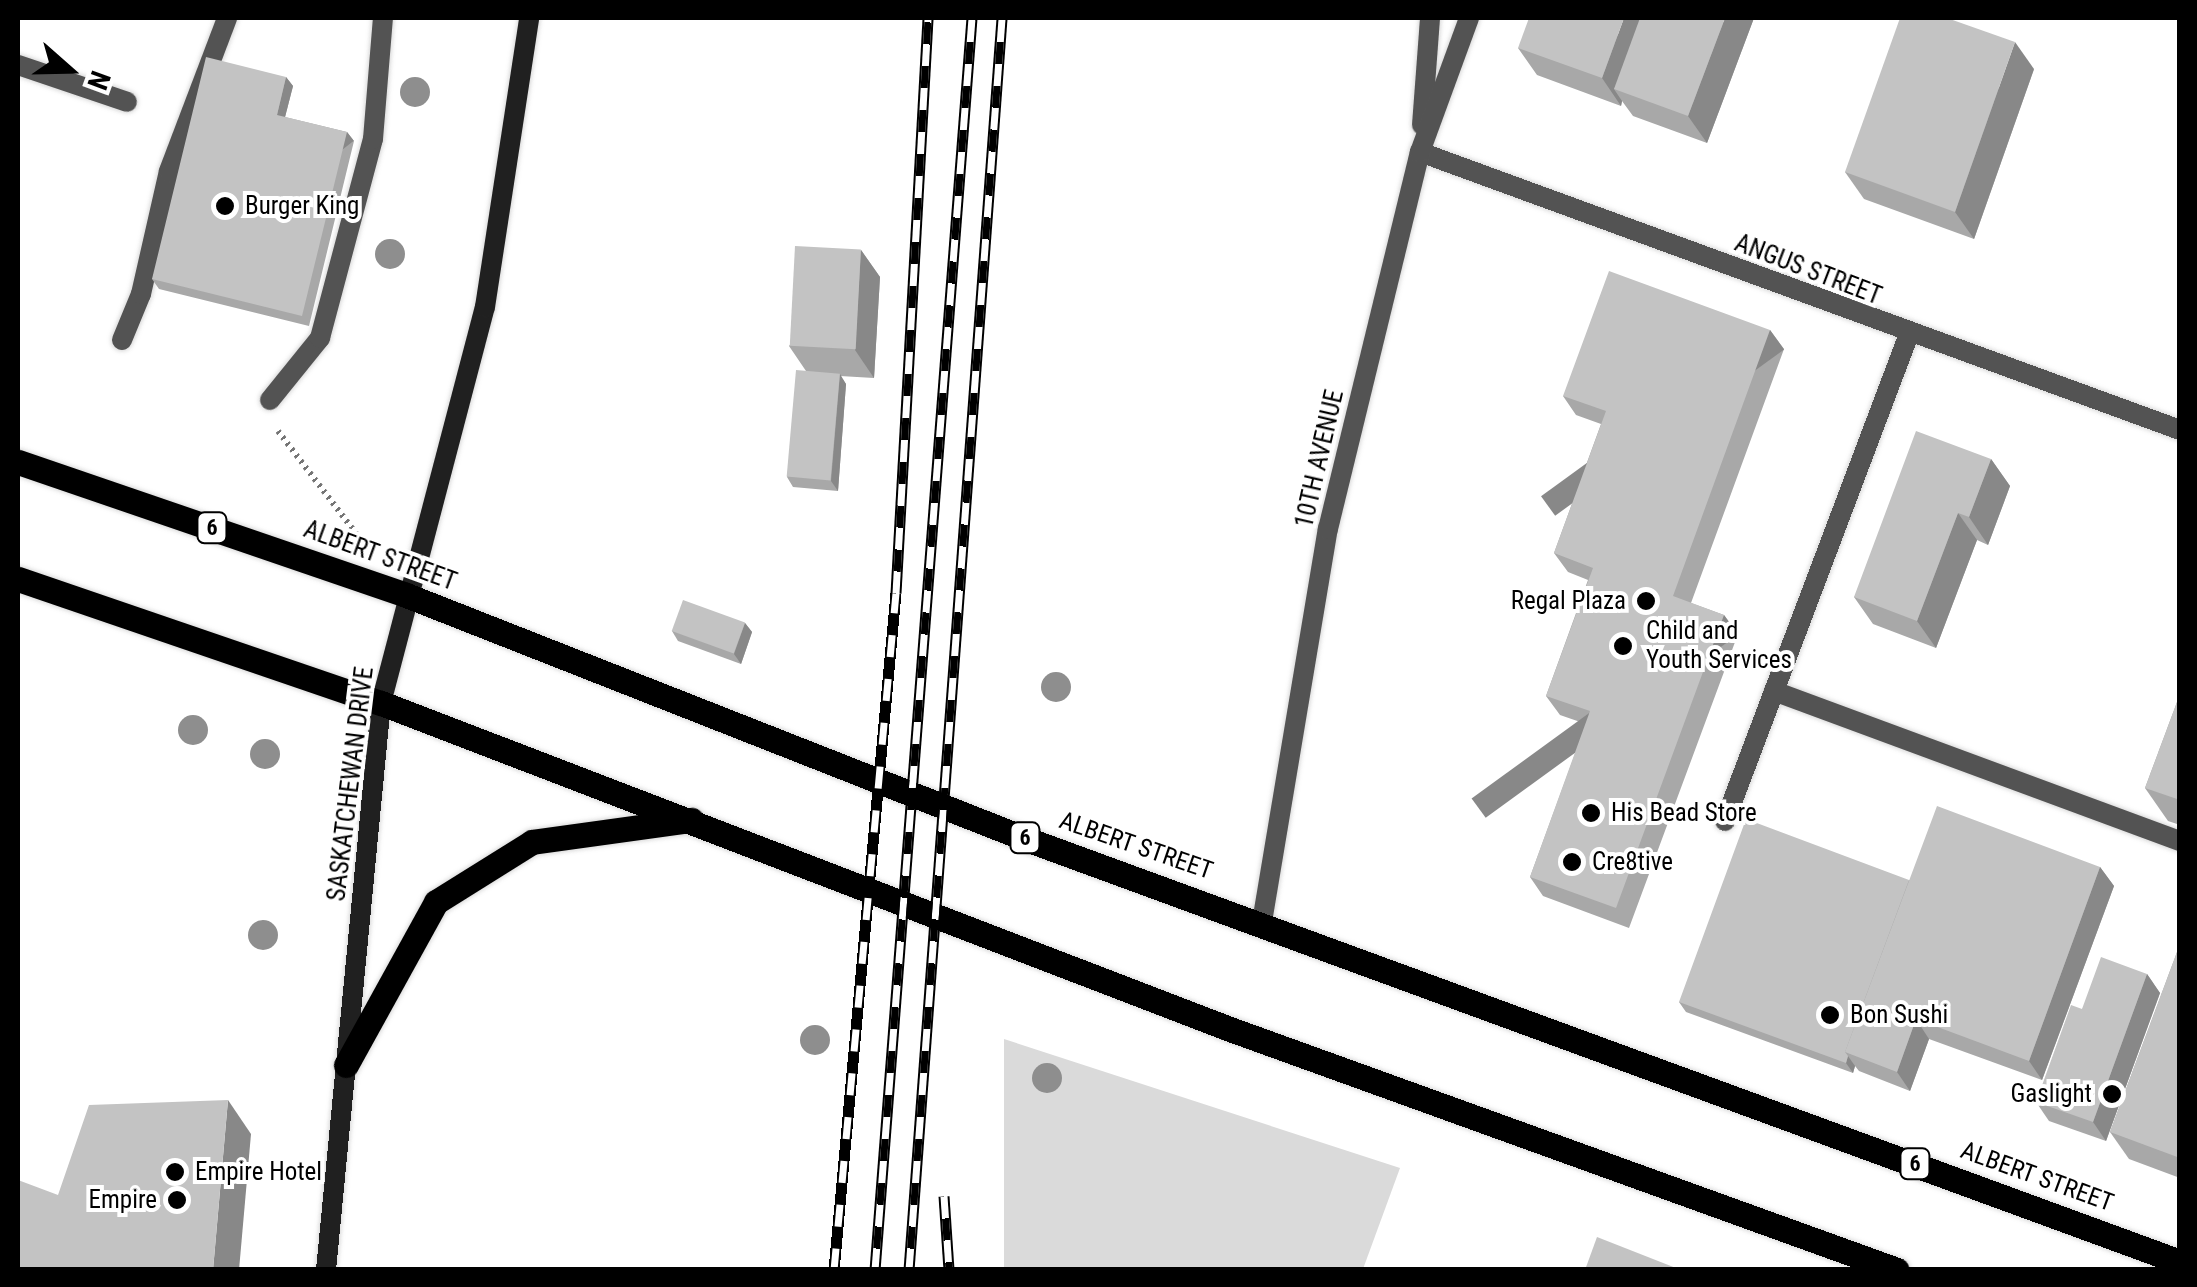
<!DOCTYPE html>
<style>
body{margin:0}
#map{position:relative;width:2197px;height:1287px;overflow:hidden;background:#fff;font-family:"Roboto Condensed",sans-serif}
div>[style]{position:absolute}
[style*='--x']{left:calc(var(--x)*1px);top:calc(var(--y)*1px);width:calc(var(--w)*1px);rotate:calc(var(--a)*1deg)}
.green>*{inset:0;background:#dadada}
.path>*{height:6px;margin-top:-3px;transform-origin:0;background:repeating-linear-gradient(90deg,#757575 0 2.5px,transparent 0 7.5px)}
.roads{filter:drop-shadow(0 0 2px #dbdbdb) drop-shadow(0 0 2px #dbdbdb)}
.lane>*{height:20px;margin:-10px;padding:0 10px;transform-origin:10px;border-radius:10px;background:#535353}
.street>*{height:20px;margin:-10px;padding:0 10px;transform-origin:10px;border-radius:10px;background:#535353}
.secondary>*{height:20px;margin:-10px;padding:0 10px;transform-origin:10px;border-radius:10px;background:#202020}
.primary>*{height:25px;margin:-12.5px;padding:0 12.5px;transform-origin:12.5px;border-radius:12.5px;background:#000}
.rail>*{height:11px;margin-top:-5.5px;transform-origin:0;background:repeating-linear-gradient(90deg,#fff 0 22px,#000 0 44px);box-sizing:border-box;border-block:2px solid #000}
.trees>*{width:30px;height:30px;margin:-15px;border-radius:50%;background:#8e8e8e}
.wall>*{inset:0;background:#a8a8a8}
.shaded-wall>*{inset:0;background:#888;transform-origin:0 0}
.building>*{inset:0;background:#c3c3c3;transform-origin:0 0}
.dots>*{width:28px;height:28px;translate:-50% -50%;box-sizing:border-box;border:5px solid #fff;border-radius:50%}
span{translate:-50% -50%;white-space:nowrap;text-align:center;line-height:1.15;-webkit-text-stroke:8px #fff;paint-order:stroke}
.shield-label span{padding:2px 8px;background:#fff;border:2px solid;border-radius:8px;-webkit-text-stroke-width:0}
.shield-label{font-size:22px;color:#000;font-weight:700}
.poi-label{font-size:25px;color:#000}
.left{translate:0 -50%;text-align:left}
.right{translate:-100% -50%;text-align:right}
.street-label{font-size:25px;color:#000}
.frame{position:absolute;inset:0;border:20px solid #000;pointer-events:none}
.north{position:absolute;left:20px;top:20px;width:100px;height:100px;-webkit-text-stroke:8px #fff;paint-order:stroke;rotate:110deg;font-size:28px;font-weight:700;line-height:40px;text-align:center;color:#000}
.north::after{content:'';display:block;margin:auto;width:35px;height:45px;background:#000;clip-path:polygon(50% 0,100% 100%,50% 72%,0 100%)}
</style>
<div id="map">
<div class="green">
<div style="clip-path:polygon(1004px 1039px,1400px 1168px,1363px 1269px,1004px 1269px)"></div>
</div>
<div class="path">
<div style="--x:278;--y:431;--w:132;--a:52.7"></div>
</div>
<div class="roads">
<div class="lane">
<div style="--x:18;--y:65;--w:115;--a:18.7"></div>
<div style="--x:122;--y:340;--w:50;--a:-67.6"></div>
<div style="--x:141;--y:294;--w:126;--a:-77.2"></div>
<div style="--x:169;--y:171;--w:164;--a:-69.2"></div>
<div style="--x:270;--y:400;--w:80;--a:-51.1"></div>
<div style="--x:320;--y:338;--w:206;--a:-75.1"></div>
<div style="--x:373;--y:139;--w:121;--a:-85.3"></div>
<div style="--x:1774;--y:691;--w:433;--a:20.3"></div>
<div style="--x:1725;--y:821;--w:521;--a:-69.3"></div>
</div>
<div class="street">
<div style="--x:1422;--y:125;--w:107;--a:-85.7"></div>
<div style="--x:1420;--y:152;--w:809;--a:20.09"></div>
<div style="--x:1262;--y:922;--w:399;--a:-80.5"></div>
<div style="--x:1328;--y:529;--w:388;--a:-76.3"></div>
<div style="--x:1420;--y:152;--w:143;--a:-69.9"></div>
</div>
<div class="secondary">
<div style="--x:326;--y:1270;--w:570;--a:-84.46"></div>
<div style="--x:381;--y:703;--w:409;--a:-75.3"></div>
<div style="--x:485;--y:307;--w:292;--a:-81.3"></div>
</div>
<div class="primary">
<div style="--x:18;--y:462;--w:410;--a:18.9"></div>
<div style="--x:406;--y:595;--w:666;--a:21.48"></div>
<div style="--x:1026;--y:839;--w:1229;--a:20.13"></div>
<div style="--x:18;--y:579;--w:384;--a:18.9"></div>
<div style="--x:381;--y:703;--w:906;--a:21.01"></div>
<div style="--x:1227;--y:1028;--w:712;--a:19.86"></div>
<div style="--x:346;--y:1065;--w:186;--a:-61.1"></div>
<div style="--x:436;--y:902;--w:113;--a:-32"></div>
<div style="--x:532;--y:842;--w:161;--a:-7.9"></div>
</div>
</div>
<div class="rail">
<div style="--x:944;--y:1196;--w:74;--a:86.1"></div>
<div style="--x:834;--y:1270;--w:680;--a:-84.77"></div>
<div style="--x:896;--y:593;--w:576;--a:-86.81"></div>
<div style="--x:875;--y:1270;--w:1256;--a:-85.57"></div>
<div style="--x:909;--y:1270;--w:1255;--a:-85.75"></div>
</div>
<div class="trees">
<div style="left:415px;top:92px"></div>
<div style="left:390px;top:254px"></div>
<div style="left:1056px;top:687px"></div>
<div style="left:193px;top:730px"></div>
<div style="left:265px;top:754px"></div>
<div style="left:263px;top:935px"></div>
<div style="left:815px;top:1040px"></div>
<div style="left:1047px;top:1078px"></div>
</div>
<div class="wall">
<div style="clip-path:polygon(1754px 18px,1707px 143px,1633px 116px,1622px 101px,1621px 106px,1537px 75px,1518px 48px)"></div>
<div style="clip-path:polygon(2034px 69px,1974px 239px,1864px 199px,1845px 172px)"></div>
<div style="clip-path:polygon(286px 77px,293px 86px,285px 117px,347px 132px,354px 141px,309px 326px,159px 289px,152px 279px)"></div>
<div style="clip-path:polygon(861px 250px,880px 277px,874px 378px,840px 376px,846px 384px,838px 491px,793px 487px,787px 477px,806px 371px,789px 346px)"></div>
<div style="clip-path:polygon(1770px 330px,1784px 349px,1691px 603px,1724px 615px,1738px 634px,1629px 928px,1543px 896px,1530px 877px,1586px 724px,1560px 715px,1546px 696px,1588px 580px,1568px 572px,1554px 553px,1601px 424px,1576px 415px,1563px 396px)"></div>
<div style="clip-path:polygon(1991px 459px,2010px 486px,1988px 545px,1977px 540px,1936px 648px,1873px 624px,1854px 597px)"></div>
<div style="clip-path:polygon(745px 623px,752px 632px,741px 664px,678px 641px,672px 631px)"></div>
<div style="clip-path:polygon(2180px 694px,2180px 825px,2168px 821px,2145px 788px)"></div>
<div style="clip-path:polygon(2100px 867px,2114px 886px,2042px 1080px,1929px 1039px,1910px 1091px,1859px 1071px,1855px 1066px,1853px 1073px,1686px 1012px,1679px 1002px,1909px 880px)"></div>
<div style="clip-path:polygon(2180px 944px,2180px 1178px,2129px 1159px,2110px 1132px)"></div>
<div style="clip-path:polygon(2147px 974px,2160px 993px,2106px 1141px,2049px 1121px,2036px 1102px,2082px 1009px)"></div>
</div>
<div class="shaded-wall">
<div style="clip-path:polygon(1624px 18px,1653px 18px,1614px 89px,1622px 101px,1621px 106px,1602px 78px)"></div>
<div style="clip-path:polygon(1725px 18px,1754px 18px,1707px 143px,1688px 116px)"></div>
<div style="clip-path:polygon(2015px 42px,2034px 69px,1974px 239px,1955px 212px)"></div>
<div style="clip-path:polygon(286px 77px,293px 86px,283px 125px,277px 115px)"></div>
<div style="left:347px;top:132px;width:11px;height:189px;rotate:52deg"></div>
<div style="clip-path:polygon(861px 250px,880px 277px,874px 378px,855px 350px)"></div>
<div style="left:1770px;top:330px;width:24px;height:283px;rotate:54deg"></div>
<div style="clip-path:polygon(840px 374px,846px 384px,838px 491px,831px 481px)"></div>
<div style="clip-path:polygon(1991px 459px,2010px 486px,1988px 545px,1969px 517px)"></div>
<div style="clip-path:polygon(1958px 513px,1977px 540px,1936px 648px,1917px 621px)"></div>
<div style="left:1724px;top:615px;width:24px;height:312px;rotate:54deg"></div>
<div style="clip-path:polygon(745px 623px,752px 632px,741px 664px,734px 654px)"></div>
<div style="clip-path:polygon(2100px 867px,2114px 886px,2042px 1080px,2029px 1061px)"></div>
<div style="clip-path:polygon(2147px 974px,2160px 993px,2106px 1141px,2093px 1122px)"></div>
<div style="clip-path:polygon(1916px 1019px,1929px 1039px,1910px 1091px,1897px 1072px)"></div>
<div style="clip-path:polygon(1848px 1056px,1855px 1066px,1853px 1073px,1846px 1063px)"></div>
<div style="clip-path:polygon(228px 1100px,251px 1134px,239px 1270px,213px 1270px)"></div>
</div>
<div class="building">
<div style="clip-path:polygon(1529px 18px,1624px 18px,1602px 78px,1518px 48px)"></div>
<div style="clip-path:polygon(1640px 18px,1725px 18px,1688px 116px,1614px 89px)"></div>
<div style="clip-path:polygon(1900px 18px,1947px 18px,2015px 42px,1955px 212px,1845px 172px)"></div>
<div style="clip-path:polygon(206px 57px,286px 77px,277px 115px,347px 132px,302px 316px,152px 279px)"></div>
<div style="left:795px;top:246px;width:66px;height:100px;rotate:3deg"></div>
<div style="clip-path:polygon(1609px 271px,1770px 330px,1673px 596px,1724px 615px,1616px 908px,1530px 877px,1590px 711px,1546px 696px,1593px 568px,1554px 553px,1606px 411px,1563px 396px)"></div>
<div style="left:796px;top:370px;width:44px;height:107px;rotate:5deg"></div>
<div style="clip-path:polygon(1916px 431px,1991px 459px,1969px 517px,1958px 513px,1917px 621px,1854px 597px)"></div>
<div style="left:683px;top:600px;width:66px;height:33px;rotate:20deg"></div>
<div style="clip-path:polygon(2180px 694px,2180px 800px,2145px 788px)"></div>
<div style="clip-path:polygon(1937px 806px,2100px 867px,2029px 1061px,1916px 1019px,1897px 1072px,1845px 1052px)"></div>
<div style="clip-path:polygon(1746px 819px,1909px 880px,1845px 1052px,1848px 1056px,1846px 1063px,1679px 1002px)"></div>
<div style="clip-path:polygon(2180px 944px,2180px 1158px,2110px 1132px)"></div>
<div style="clip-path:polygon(2101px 957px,2147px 974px,2093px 1122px,2036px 1102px,2071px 1005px,2082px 1009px)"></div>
<div style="clip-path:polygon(228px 1100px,213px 1270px,18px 1270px,18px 1180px,58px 1195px,89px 1105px)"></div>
<div style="clip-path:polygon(1597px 1237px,1681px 1270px,1585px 1270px)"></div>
</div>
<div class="dots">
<div style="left:225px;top:206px;background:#000"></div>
<div style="left:1646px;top:601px;background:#000"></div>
<div style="left:1623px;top:646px;background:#000"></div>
<div style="left:1591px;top:813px;background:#000"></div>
<div style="left:1572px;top:862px;background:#000"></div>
<div style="left:1830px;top:1015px;background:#000"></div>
<div style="left:2112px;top:1094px;background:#000"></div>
<div style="left:175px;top:1172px;background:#000"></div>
<div style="left:177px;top:1200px;background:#000"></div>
</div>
<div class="shield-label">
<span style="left:212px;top:528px">6</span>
<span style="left:1025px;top:838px">6</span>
<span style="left:1915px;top:1164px">6</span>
</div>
<div class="poi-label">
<span class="left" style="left:245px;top:206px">Burger King</span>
<span class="right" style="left:1626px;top:601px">Regal Plaza</span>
<span class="left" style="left:1646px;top:646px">Child and<br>Youth Services</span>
<span class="left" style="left:1611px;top:813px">His Bead Store</span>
<span class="left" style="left:1592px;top:862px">Cre8tive</span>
<span class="left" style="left:1850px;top:1015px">Bon Sushi</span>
<span class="right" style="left:2092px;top:1094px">Gaslight</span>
<span class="left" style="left:195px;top:1172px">Empire Hotel</span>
<span class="right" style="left:157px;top:1200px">Empire</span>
</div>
<div class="street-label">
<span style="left:1808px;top:270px;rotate:21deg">ANGUS STREET</span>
<span style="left:1320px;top:459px;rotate:-77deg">10TH AVENUE</span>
<span style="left:380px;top:556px;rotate:20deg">ALBERT STREET</span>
<span style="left:351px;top:784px;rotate:-83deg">SASKATCHEWAN DRIVE</span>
<span style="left:1136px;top:846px;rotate:19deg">ALBERT STREET</span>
<span style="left:2037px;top:1177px;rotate:20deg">ALBERT STREET</span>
</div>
<div class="frame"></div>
<div class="north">N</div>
</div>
